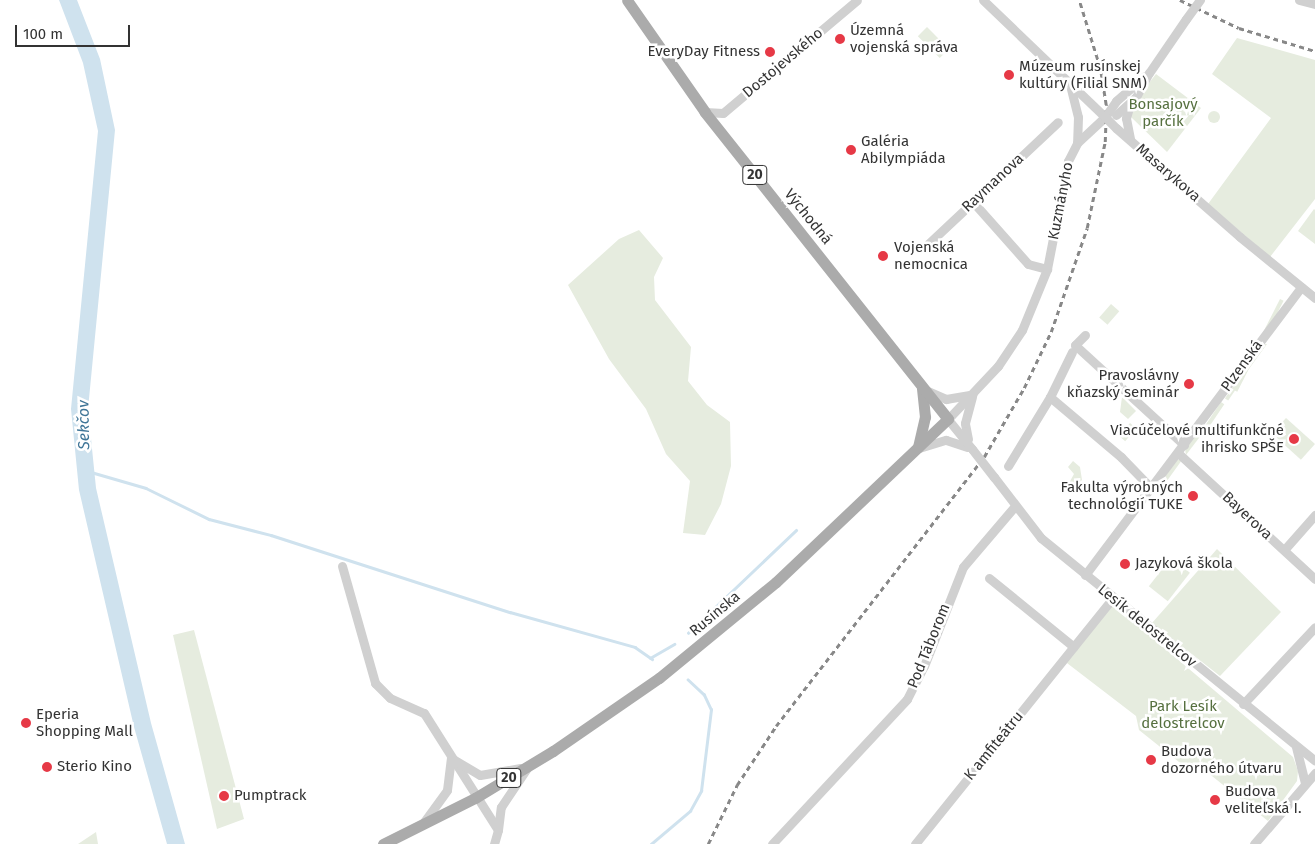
<!DOCTYPE html>
<meta charset="utf-8">
<style>
body{margin:0}
#map{position:relative;width:1315px;height:844px;overflow:hidden;background:#fff;font-family:"Fira Sans",sans-serif}
div>[style]{position:absolute}
[style*='--x']{left:calc(var(--x)*1px);top:calc(var(--y)*1px);width:calc(var(--w)*1px);rotate:calc(var(--a)*1deg)}
.green>*{inset:0;background:#e6ecdf;transform-origin:0 0}
.round{border-radius:50%}
.water>*{inset:0;background:#cfe2ee}
.stream>*{height:2.5px;margin:-1.25px;padding:0 1.25px;transform-origin:1.25px;border-radius:1.25px;background:#cfe2ee}
.minor>*{height:9px;margin:-4.5px;padding:0 4.5px;transform-origin:4.5px;border-radius:4.5px;background:#d0d0d0}
.major>*{height:11px;margin:-5.5px;padding:0 5.5px;transform-origin:5.5px;border-radius:5.5px;background:#ababab}
.rail>*{height:2.5px;margin-top:-1.25px;transform-origin:0;background:repeating-linear-gradient(90deg,#888 0 5px,transparent 0 9px)}
.minor-bridge>*{height:9px;margin:-4.5px;padding:0 4.5px;transform-origin:4.5px;border-radius:4.5px;background:#d0d0d0}
.dots>*{width:14px;height:14px;translate:-50% -50%;box-sizing:border-box;border:2px solid #fff;border-radius:50%}
span{translate:-50% -50%;white-space:nowrap;text-align:center;line-height:1.15;-webkit-text-stroke:5px #fff;paint-order:stroke}
.shield-label span{padding:1px 4px;background:#fff;border:1px solid;border-radius:4px;-webkit-text-stroke-width:0}
.shield-label{font-size:14px;color:#333;font-weight:700}
.poi-label{font-size:15px;color:#333}
.left{translate:0 -50%;text-align:left}
.right{translate:-100% -50%;text-align:right}
.street-label{font-size:15px;color:#333}
.park-label{font-size:15px;color:#56703f}
.water-label{font-size:16px;color:#3f7597;font-style:italic}
.scale{position:absolute;left:15px;top:25px;width:115px;height:22px;box-sizing:border-box;border:2px solid #333;border-top:0;padding-left:6px;font-size:15px;line-height:18px;white-space:nowrap;color:#333;-webkit-text-stroke:4px #fff;paint-order:stroke}
</style>
<div id="map">
<div class="green">
<div style="left:927px;top:27px;width:31px;height:13px;rotate:45deg"></div>
<div style="clip-path:polygon(1237px 38px,1315px 60px,1315px 199px,1270px 257px,1208px 204px,1271px 118px,1212px 74px)"></div>
<div style="clip-path:polygon(1156px 74px,1201px 108px,1167px 152px,1131px 117px,1135px 101px)"></div>
<div class="round" style="left:1208px;top:111px;width:12px;height:12px"></div>
<div style="clip-path:polygon(1314px 209px,1315px 210px,1315px 244px,1298px 231px)"></div>
<div style="clip-path:polygon(639px 230px,663px 258px,654px 277px,655px 300px,691px 347px,688px 381px,707px 405px,730px 422px,731px 466px,721px 504px,705px 535px,683px 533px,690px 481px,666px 454px,646px 409px,609px 359px,568px 285px,619px 239px)"></div>
<div style="left:1280px;top:299px;width:4px;height:102px;rotate:27deg"></div>
<div style="left:1111px;top:304px;width:11px;height:18px;rotate:41deg"></div>
<div style="clip-path:polygon(1264px 344px,1267px 344px,1246px 373px,1243px 371px)"></div>
<div style="left:1240px;top:376px;width:4px;height:27px;rotate:34deg"></div>
<div style="clip-path:polygon(1122px 397px,1136px 411px,1128px 419px,1120px 412px)"></div>
<div style="left:1221px;top:402px;width:4px;height:31px;rotate:34deg"></div>
<div style="left:1286px;top:418px;width:39px;height:21px;rotate:42deg"></div>
<div style="left:1130px;top:423px;width:8px;height:17px;rotate:40deg"></div>
<div style="clip-path:polygon(1199px 431px,1202px 434px,1186px 455px,1185px 449px)"></div>
<div style="clip-path:polygon(1177px 460px,1182px 460px,1164px 485px,1161px 482px)"></div>
<div style="clip-path:polygon(1073px 461px,1080px 467px,1082px 480px,1074px 488px,1069px 483px,1074px 474px,1068px 467px)"></div>
<div style="clip-path:polygon(1217px 549px,1281px 612px,1220px 676px,1152px 623px)"></div>
<div style="left:1171px;top:558px;width:24px;height:36px;rotate:38deg"></div>
<div style="clip-path:polygon(1110px 602px,1293px 757px,1298px 771px,1297px 781px,1268px 821px,1202px 768px,1184px 766px,1139px 730px,1136px 716px,1063px 660px)"></div>
<div style="clip-path:polygon(194px 630px,244px 819px,217px 829px,173px 635px)"></div>
<div style="clip-path:polygon(96px 832px,98px 844px,78px 844px)"></div>
</div>
<div class="water">
<div style="clip-path:polygon(59px 0,77px 0,100px 59px,115px 130px,88px 409px,96px 488px,151px 723px,185px 844px,167px 844px,134px 727px,79px 490px,71px 409px,98px 131px,83px 63px)"></div>
</div>
<div class="stream">
<div style="--x:91;--y:472;--w:57;--a:16.2"></div>
<div style="--x:146;--y:488;--w:70;--a:26.2"></div>
<div style="--x:209;--y:519;--w:64;--a:14.5"></div>
<div style="--x:271;--y:535;--w:251;--a:17.9"></div>
<div style="--x:510;--y:612;--w:130;--a:15.6"></div>
<div style="--x:635;--y:647;--w:21;--a:35"></div>
<div style="--x:688;--y:633;--w:149;--a:-43.6"></div>
<div style="--x:650;--y:658;--w:28;--a:-30"></div>
<div style="--x:651;--y:844;--w:51;--a:-40.2"></div>
<div style="--x:690;--y:811;--w:23;--a:-61"></div>
<div style="--x:701;--y:791;--w:82;--a:-83"></div>
<div style="--x:711;--y:710;--w:17;--a:-115"></div>
<div style="--x:704;--y:695;--w:22;--a:-137"></div>
</div>
<div class="minor">
<div style="--x:1299;--y:0;--w:16;--a:14"></div>
<div style="--x:1071;--y:89;--w:29;--a:76"></div>
<div style="--x:1078;--y:117;--w:25;--a:92"></div>
<div style="--x:1116;--y:101;--w:38;--a:-41"></div>
<div style="--x:1130;--y:104;--w:15;--a:106"></div>
<div style="--x:1126;--y:118;--w:21;--a:79"></div>
<div style="--x:705;--y:112;--w:18;--a:3"></div>
<div style="--x:723;--y:113;--w:175;--a:-40.1"></div>
<div style="--x:1116;--y:115;--w:27;--a:-42"></div>
<div style="--x:1136;--y:97;--w:27;--a:-62"></div>
<div style="--x:1149;--y:73;--w:65;--a:-55.6"></div>
<div style="--x:1116;--y:128;--w:165;--a:41.3"></div>
<div style="--x:1240;--y:237;--w:97;--a:39.1"></div>
<div style="--x:973;--y:202;--w:83;--a:48.4"></div>
<div style="--x:1028;--y:264;--w:20;--a:15"></div>
<div style="--x:928;--y:244;--w:178;--a:-43.2"></div>
<div style="--x:1085;--y:335;--w:14;--a:135"></div>
<div style="--x:1075;--y:345;--w:148;--a:42.5"></div>
<div style="--x:1072;--y:352;--w:50;--a:116.1"></div>
<div style="--x:1050;--y:397;--w:93;--a:40.2"></div>
<div style="--x:1121;--y:457;--w:43;--a:45.9"></div>
<div style="--x:928;--y:391;--w:20;--a:24"></div>
<div style="--x:946;--y:399;--w:27;--a:-10"></div>
<div style="--x:968;--y:439;--w:16;--a:-101"></div>
<div style="--x:965;--y:423;--w:27;--a:-75"></div>
<div style="--x:919;--y:448;--w:28;--a:-17"></div>
<div style="--x:946;--y:440;--w:23;--a:18"></div>
<div style="--x:972;--y:449;--w:38;--a:-129"></div>
<div style="--x:948;--y:419;--w:73;--a:-46.7"></div>
<div style="--x:998;--y:366;--w:43;--a:-56.3"></div>
<div style="--x:1022;--y:330;--w:66;--a:-67.7"></div>
<div style="--x:1047;--y:269;--w:110;--a:-79"></div>
<div style="--x:1068;--y:161;--w:20;--a:-63"></div>
<div style="--x:1077;--y:143;--w:38;--a:-43"></div>
<div style="--x:1105;--y:117;--w:169;--a:-136.2"></div>
<div style="--x:1178;--y:453;--w:186;--a:42.6"></div>
<div style="--x:1008;--y:466;--w:81;--a:-58.7"></div>
<div style="--x:994;--y:477;--w:77;--a:52.4"></div>
<div style="--x:1041;--y:538;--w:353;--a:39.1"></div>
<div style="--x:1284;--y:550;--w:47;--a:-48.5"></div>
<div style="--x:342;--y:566;--w:122;--a:74.2"></div>
<div style="--x:375;--y:683;--w:21;--a:45"></div>
<div style="--x:390;--y:698;--w:37;--a:24"></div>
<div style="--x:424;--y:713;--w:138;--a:57.7"></div>
<div style="--x:498;--y:830;--w:15;--a:106"></div>
<div style="--x:1085;--y:575;--w:360;--a:-53.1"></div>
<div style="--x:989;--y:578;--w:109;--a:39.1"></div>
<div style="--x:1243;--y:704;--w:105;--a:-46.9"></div>
<div style="--x:1296;--y:747;--w:37;--a:76"></div>
<div style="--x:453;--y:759;--w:31;--a:31"></div>
<div style="--x:480;--y:775;--w:41;--a:-9.9"></div>
<div style="--x:424;--y:822;--w:39;--a:-54"></div>
<div style="--x:447;--y:790;--w:32;--a:-83"></div>
<div style="--x:498;--y:830;--w:23;--a:-83"></div>
<div style="--x:501;--y:807;--w:47;--a:-56.3"></div>
<div style="--x:772;--y:844;--w:198;--a:-47"></div>
<div style="--x:907;--y:699;--w:37;--a:-63"></div>
<div style="--x:924;--y:666;--w:106;--a:-68.5"></div>
<div style="--x:963;--y:567;--w:79;--a:-49.6"></div>
<div style="--x:915;--y:844;--w:314;--a:-51.2"></div>
<div style="--x:1254;--y:844;--w:94;--a:-49.3"></div>
</div>
<div class="major">
<div style="--x:918;--y:447;--w:31;--a:-77"></div>
<div style="--x:925;--y:417;--w:29;--a:-96"></div>
<div style="--x:383;--y:844;--w:103;--a:-26.6"></div>
<div style="--x:475;--y:798;--w:91;--a:-31.1"></div>
<div style="--x:553;--y:751;--w:129;--a:-34.6"></div>
<div style="--x:659;--y:678;--w:151;--a:-39.4"></div>
<div style="--x:776;--y:582;--w:237;--a:-43.5"></div>
<div style="--x:948;--y:419;--w:392;--a:-128.4"></div>
<div style="--x:705;--y:112;--w:136;--a:-124.9"></div>
</div>
<div class="rail">
<div style="--x:1180;--y:0;--w:65;--a:25.4"></div>
<div style="--x:1239;--y:28;--w:79;--a:16.8"></div>
<div style="--x:708;--y:844;--w:66;--a:-63.8"></div>
<div style="--x:737;--y:785;--w:71;--a:-56.5"></div>
<div style="--x:776;--y:726;--w:340;--a:-52.3"></div>
<div style="--x:984;--y:457;--w:80;--a:-59.9"></div>
<div style="--x:1024;--y:388;--w:62;--a:-64.3"></div>
<div style="--x:1051;--y:332;--w:110;--a:-70.9"></div>
<div style="--x:1087;--y:228;--w:88;--a:-78.2"></div>
<div style="--x:1105;--y:142;--w:37;--a:-88"></div>
<div style="--x:1106;--y:105;--w:37;--a:-99"></div>
<div style="--x:1100;--y:68;--w:71;--a:-107.2"></div>
</div>
<div class="minor-bridge">
<div style="--x:1186;--y:19;--w:24;--a:-54"></div>
<div style="--x:1105;--y:117;--w:19;--a:-55"></div>
<div style="--x:1105;--y:117;--w:16;--a:45"></div>
<div style="--x:972;--y:449;--w:36;--a:52"></div>
</div>
<div class="dots">
<div style="left:840px;top:39px;background:#e63946"></div>
<div style="left:770px;top:52px;background:#e63946"></div>
<div style="left:1009px;top:75px;background:#e63946"></div>
<div style="left:851px;top:150px;background:#e63946"></div>
<div style="left:883px;top:256px;background:#e63946"></div>
<div style="left:1189px;top:384px;background:#e63946"></div>
<div style="left:1294px;top:439px;background:#e63946"></div>
<div style="left:1193px;top:496px;background:#e63946"></div>
<div style="left:1125px;top:564px;background:#e63946"></div>
<div style="left:26px;top:723px;background:#e63946"></div>
<div style="left:1151px;top:760px;background:#e63946"></div>
<div style="left:47px;top:767px;background:#e63946"></div>
<div style="left:224px;top:796px;background:#e63946"></div>
<div style="left:1215px;top:800px;background:#e63946"></div>
</div>
<div class="shield-label">
<span style="left:755px;top:175px">20</span>
<span style="left:509px;top:778px">20</span>
</div>
<div class="poi-label">
<span class="left" style="left:850px;top:39px">Územná<br>vojenská správa</span>
<span class="right" style="left:760px;top:52px">EveryDay Fitness</span>
<span class="left" style="left:1019px;top:75px">Múzeum rusínskej<br>kultúry (Filial SNM)</span>
<span class="left" style="left:861px;top:150px">Galéria<br>Abilympiáda</span>
<span class="left" style="left:894px;top:256px">Vojenská<br>nemocnica</span>
<span class="right" style="left:1179px;top:384px">Pravoslávny<br>kňazský seminár</span>
<span class="right" style="left:1284px;top:439px">Viacúčelové multifunkčné<br>ihrisko SPŠE</span>
<span class="right" style="left:1183px;top:496px">Fakulta výrobných<br>technológií TUKE</span>
<span class="left" style="left:1135px;top:564px">Jazyková škola</span>
<span class="left" style="left:36px;top:723px">Eperia<br>Shopping Mall</span>
<span class="left" style="left:1161px;top:760px">Budova<br>dozorného útvaru</span>
<span class="left" style="left:57px;top:767px">Sterio Kino</span>
<span class="left" style="left:1225px;top:800px">Budova<br>veliteľská I.</span>
<span class="left" style="left:234px;top:796px">Pumptrack</span>
</div>
<div class="street-label">
<span style="left:783px;top:63px;rotate:-40deg">Dostojevského</span>
<span style="left:1168px;top:173px;rotate:41deg">Masarykova</span>
<span style="left:993px;top:183px;rotate:-43deg">Raymanova</span>
<span style="left:1061px;top:201px;rotate:-79deg">Kuzmányho</span>
<span style="left:808px;top:217px;rotate:51deg">Východná</span>
<span style="left:1242px;top:366px;rotate:-54deg">Plzenská</span>
<span style="left:1247px;top:516px;rotate:43deg">Bayerova</span>
<span style="left:715px;top:614px;rotate:-40deg">Rusínska</span>
<span style="left:1147px;top:626px;rotate:39deg">Lesík delostrelcov</span>
<span style="left:929px;top:646px;rotate:-68deg">Pod Táborom</span>
<span style="left:994px;top:746px;rotate:-51deg">K amfiteátru</span>
</div>
<div class="park-label">
<span style="left:1163px;top:113px">Bonsajový<br>parčík</span>
<span style="left:1183px;top:715px">Park Lesík<br>delostrelcov</span>
</div>
<div class="water-label">
<span style="left:84px;top:425px;rotate:-91deg">Sekčov</span>
</div>
<div class="scale">100 m</div>
</div>
